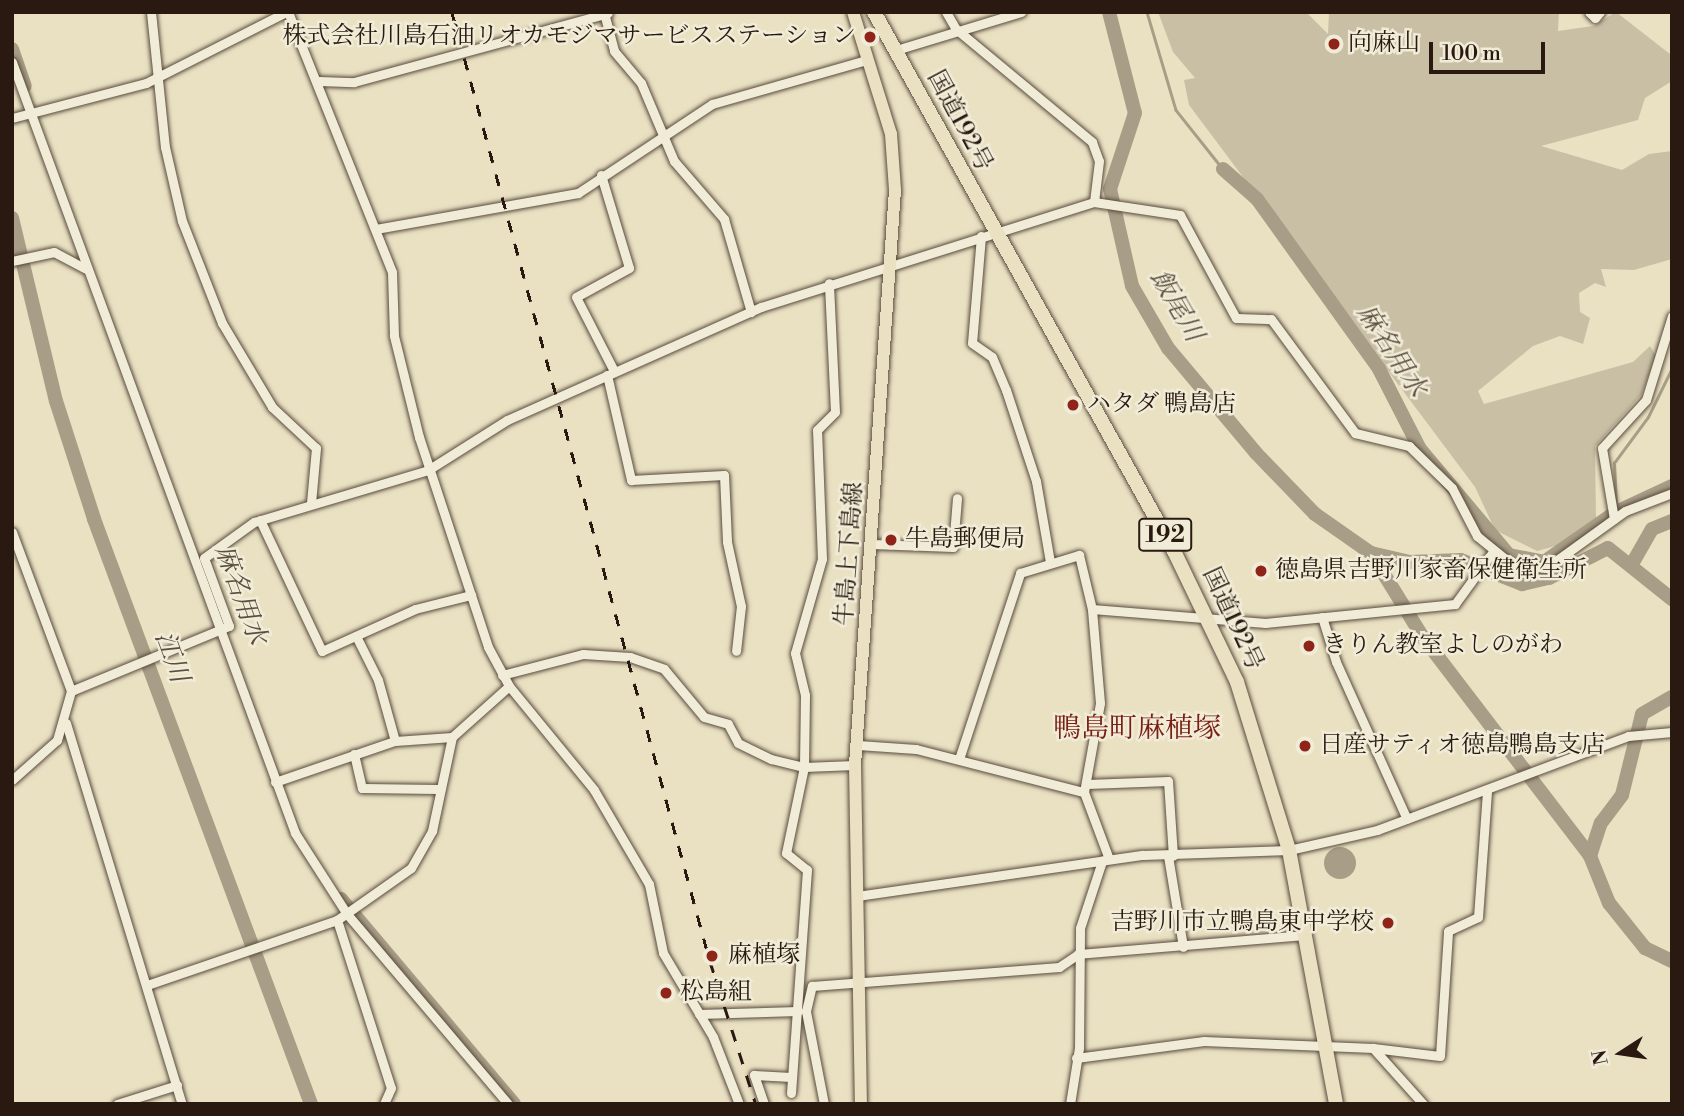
<!DOCTYPE html>
<meta charset="utf-8">
<style>
body{margin:0}
#map{position:relative;width:1684px;height:1116px;overflow:hidden;background:#eae1c3;font-family:"Libre Bodoni","Noto Serif JP",serif}
div>[style]{position:absolute}
[style*='--x']{left:calc(var(--x)*1px);top:calc(var(--y)*1px);width:calc(var(--w)*1px);rotate:calc(var(--a)*1deg)}
.green>*{inset:0;background:#c9bfa5}
.water>*{inset:0;background:#a89d86}
.round{border-radius:50%}
.stream>*{height:2.5px;margin:-1.25px;padding:0 1.25px;transform-origin:1.25px;border-radius:1.25px;background:#a89d86}
.river>*{height:14px;margin:-7px;padding:0 7px;transform-origin:7px;border-radius:7px;background:#a89d86}
.roads{filter:drop-shadow(0 0 2px #594b3d) drop-shadow(0 0 2px #594b3d)}
.minor>*{height:9px;margin:-4.5px;padding:0 4.5px;transform-origin:4.5px;border-radius:4.5px;background:#f1ecd8}
.major>*{height:12px;margin:-6px;padding:0 6px;transform-origin:6px;border-radius:6px;background:#eae1c3}
.highway>*{height:14px;margin:-7px;padding:0 7px;transform-origin:7px;border-radius:7px;background:#eae1c3}
.rail>*{height:2.5px;margin-top:-1.25px;transform-origin:0;background:repeating-linear-gradient(90deg,#291910 0 12px,transparent 0 24px)}
.dots>*{width:19px;height:19px;translate:-50% -50%;box-sizing:border-box;border:4px solid #f1ecd8;border-radius:50%}
span{translate:-50% -50%;white-space:nowrap;text-align:center;line-height:1.15;-webkit-text-stroke:5px #f1ecd8;paint-order:stroke}
.shield-label span{padding:2px 5px;background:#f1ecd8;border:2px solid;border-radius:5px;-webkit-text-stroke-width:0}
.shield-label{font-size:23px;color:#291910;font-weight:700}
.poi-label{font-size:24px;color:#291910}
.right{translate:-100% -50%;text-align:right}
.left{translate:0 -50%;text-align:left}
.street-label{font-size:24px;color:#291910}
.water-label{font-size:26px;color:#5c4e3f;font-style:italic}
.quarter-label{font-size:28px;color:#7a1f14}
.frame{position:absolute;inset:0;border:14px solid #291910;pointer-events:none}
.north{position:absolute;left:1586px;top:1018px;width:70px;height:70px;-webkit-text-stroke:5px #f1ecd8;paint-order:stroke;rotate:258deg;font-size:19px;font-weight:700;line-height:28px;text-align:center;color:#291910}
.north::after{content:'';display:block;margin:auto;width:24px;height:32px;background:#291910;clip-path:polygon(50% 0,100% 100%,50% 72%,0 100%)}
.scale{position:absolute;left:1429px;top:42px;width:116px;height:32px;box-sizing:border-box;border:4px solid #291910;border-top:0;padding-left:9px;font-size:21px;line-height:24px;white-space:nowrap;color:#291910;-webkit-text-stroke:5px #f1ecd8;paint-order:stroke}
</style>
<div id="map">
<div class="green">
<div style="clip-path:polygon(1158px 12px,1306px 12px,1328px 34px,1329px 12px,1559px 12px,1558px 31px,1593px 26px,1616px 12px,1670px 54px,1672px 81px,1645px 98px,1638px 120px,1541px 146px,1622px 170px,1649px 154px,1672px 151px,1672px 259px,1634px 270px,1601px 269px,1606px 287px,1595px 283px,1579px 293px,1580px 312px,1590px 318px,1583px 344px,1560px 336px,1533px 346px,1478px 391px,1484px 404px,1633px 362px,1650px 346px,1656px 356px,1641px 395px,1595px 446px,1596px 519px,1563px 544px,1537px 551px,1495px 530px,1475px 487px,1189px 105px,1184px 80px,1195px 78px,1173px 52px)"></div>
</div>
<div class="water">
<div class="round" style="left:1324px;top:847px;width:32px;height:32px"></div>
</div>
<div class="stream">
<div style="--x:1147;--y:12;--w:102;--a:73.5"></div>
<div style="--x:1176;--y:110;--w:75;--a:51.5"></div>
<div style="--x:1616;--y:505;--w:42;--a:-92.7"></div>
<div style="--x:1614;--y:463;--w:57;--a:-53.5"></div>
<div style="--x:1648;--y:417;--w:55;--a:-63.9"></div>
</div>
<div class="river">
<div style="--x:1109;--y:12;--w:104;--a:75.6"></div>
<div style="--x:1135;--y:113;--w:80;--a:108.2"></div>
<div style="--x:1110;--y:189;--w:99;--a:77.2"></div>
<div style="--x:1132;--y:286;--w:72;--a:59.9"></div>
<div style="--x:1168;--y:348;--w:137;--a:50"></div>
<div style="--x:1256;--y:453;--w:85;--a:46"></div>
<div style="--x:1315;--y:514;--w:68;--a:34.9"></div>
<div style="--x:1371;--y:553;--w:40;--a:13"></div>
<div style="--x:1410;--y:562;--w:51;--a:-2.2"></div>
<div style="--x:1461;--y:560;--w:66;--a:21.5"></div>
<div style="--x:1522;--y:584;--w:28;--a:-13"></div>
<div style="--x:1549;--y:578;--w:66;--a:-27"></div>
<div style="--x:1608;--y:548;--w:82;--a:38.6"></div>
<div style="--x:12;--y:49;--w:39;--a:71"></div>
<div style="--x:1223;--y:169;--w:45;--a:41.4"></div>
<div style="--x:1257;--y:199;--w:209;--a:54.3"></div>
<div style="--x:1379;--y:369;--w:90;--a:62.9"></div>
<div style="--x:1420;--y:449;--w:138;--a:50"></div>
<div style="--x:1509;--y:555;--w:36;--a:11"></div>
<div style="--x:1544;--y:562;--w:88;--a:-34.8"></div>
<div style="--x:1616;--y:512;--w:62;--a:-24.9"></div>
<div style="--x:12;--y:218;--w:188;--a:76.5"></div>
<div style="--x:56;--y:401;--w:124;--a:72.1"></div>
<div style="--x:94;--y:519;--w:624;--a:69.65"></div>
<div style="--x:1371;--y:553;--w:97;--a:58.4"></div>
<div style="--x:1422;--y:636;--w:277;--a:52.6"></div>
<div style="--x:1590;--y:856;--w:51;--a:68"></div>
<div style="--x:1609;--y:903;--w:58;--a:51.3"></div>
<div style="--x:1645;--y:948;--w:30;--a:26"></div>
<div style="--x:1632;--y:564;--w:40;--a:-60.3"></div>
<div style="--x:1652;--y:529;--w:22;--a:-22"></div>
<div style="--x:1590;--y:856;--w:35;--a:-72"></div>
<div style="--x:1601;--y:823;--w:35;--a:-53"></div>
<div style="--x:1622;--y:795;--w:83;--a:-76.1"></div>
<div style="--x:1642;--y:714;--w:34;--a:-30"></div>
<div style="--x:341;--y:899;--w:268;--a:49.8"></div>
</div>
<div class="roads">
<div class="minor">
<div style="--x:151;--y:12;--w:136;--a:84.1"></div>
<div style="--x:165;--y:147;--w:76;--a:77.1"></div>
<div style="--x:182;--y:221;--w:110;--a:68.6"></div>
<div style="--x:222;--y:323;--w:98;--a:59.2"></div>
<div style="--x:272;--y:407;--w:60;--a:43"></div>
<div style="--x:316;--y:448;--w:55;--a:95.2"></div>
<div style="--x:288;--y:12;--w:280;--a:68.2"></div>
<div style="--x:392;--y:272;--w:64;--a:88.2"></div>
<div style="--x:394;--y:336;--w:104;--a:76.1"></div>
<div style="--x:419;--y:437;--w:221;--a:71.8"></div>
<div style="--x:488;--y:647;--w:44;--a:61.7"></div>
<div style="--x:509;--y:686;--w:134;--a:50.7"></div>
<div style="--x:594;--y:790;--w:109;--a:59.7"></div>
<div style="--x:649;--y:884;--w:70;--a:78.5"></div>
<div style="--x:663;--y:953;--w:98;--a:59.2"></div>
<div style="--x:713;--y:1037;--w:72;--a:68.8"></div>
<div style="--x:946;--y:12;--w:20;--a:60"></div>
<div style="--x:956;--y:29;--w:177;--a:39.7"></div>
<div style="--x:1092;--y:142;--w:20;--a:70"></div>
<div style="--x:1099;--y:161;--w:41;--a:97"></div>
<div style="--x:1589;--y:12;--w:8;--a:45"></div>
<div style="--x:1595;--y:18;--w:8;--a:-50"></div>
<div style="--x:604;--y:13;--w:39;--a:75"></div>
<div style="--x:614;--y:51;--w:42;--a:49.8"></div>
<div style="--x:641;--y:83;--w:85;--a:67.1"></div>
<div style="--x:674;--y:161;--w:77;--a:49.2"></div>
<div style="--x:724;--y:219;--w:97;--a:73.8"></div>
<div style="--x:896;--y:50;--w:131;--a:-16.9"></div>
<div style="--x:12;--y:62;--w:821;--a:69.84"></div>
<div style="--x:295;--y:833;--w:96;--a:57.3"></div>
<div style="--x:347;--y:914;--w:249;--a:49.7"></div>
<div style="--x:319;--y:81;--w:35;--a:2"></div>
<div style="--x:354;--y:82;--w:263;--a:-15.2"></div>
<div style="--x:12;--y:118;--w:138;--a:-14.6"></div>
<div style="--x:146;--y:83;--w:157;--a:-26.9"></div>
<div style="--x:601;--y:175;--w:97;--a:73.2"></div>
<div style="--x:629;--y:268;--w:60;--a:151.3"></div>
<div style="--x:576;--y:297;--w:83;--a:62.8"></div>
<div style="--x:376;--y:229;--w:205;--a:-10.1"></div>
<div style="--x:578;--y:193;--w:161;--a:-33.6"></div>
<div style="--x:712;--y:104;--w:160;--a:-15.9"></div>
<div style="--x:981;--y:236;--w:107;--a:94.8"></div>
<div style="--x:972;--y:343;--w:24;--a:35"></div>
<div style="--x:992;--y:357;--w:36;--a:67"></div>
<div style="--x:1006;--y:390;--w:96;--a:71.8"></div>
<div style="--x:1036;--y:481;--w:82;--a:80.2"></div>
<div style="--x:12;--y:261;--w:43;--a:-12.1"></div>
<div style="--x:54;--y:252;--w:36;--a:28"></div>
<div style="--x:607;--y:375;--w:108;--a:77.1"></div>
<div style="--x:631;--y:480;--w:93;--a:-3.1"></div>
<div style="--x:724;--y:475;--w:67;--a:87.4"></div>
<div style="--x:727;--y:542;--w:66;--a:77.7"></div>
<div style="--x:741;--y:606;--w:45;--a:96.3"></div>
<div style="--x:1614;--y:519;--w:72;--a:-99.6"></div>
<div style="--x:1602;--y:448;--w:65;--a:-47.5"></div>
<div style="--x:1646;--y:400;--w:88;--a:-72.8"></div>
<div style="--x:260;--y:520;--w:145;--a:64.7"></div>
<div style="--x:322;--y:651;--w:102;--a:-24.3"></div>
<div style="--x:415;--y:609;--w:58;--a:-14"></div>
<div style="--x:12;--y:532;--w:170;--a:69.6"></div>
<div style="--x:71;--y:691;--w:51;--a:105.9"></div>
<div style="--x:57;--y:740;--w:60;--a:138.4"></div>
<div style="--x:872;--y:544;--w:81;--a:2.1"></div>
<div style="--x:953;--y:547;--w:49;--a:-85.3"></div>
<div style="--x:1322;--y:617;--w:47;--a:72.7"></div>
<div style="--x:1336;--y:662;--w:172;--a:65.7"></div>
<div style="--x:356;--y:636;--w:49;--a:63.4"></div>
<div style="--x:378;--y:680;--w:63;--a:74.4"></div>
<div style="--x:502;--y:675;--w:84;--a:-14.5"></div>
<div style="--x:583;--y:654;--w:47;--a:3.7"></div>
<div style="--x:630;--y:657;--w:36;--a:19"></div>
<div style="--x:664;--y:669;--w:62;--a:50.2"></div>
<div style="--x:704;--y:717;--w:25;--a:16"></div>
<div style="--x:728;--y:724;--w:21;--a:62"></div>
<div style="--x:738;--y:743;--w:37;--a:26"></div>
<div style="--x:771;--y:759;--w:34;--a:14"></div>
<div style="--x:804;--y:767;--w:51;--a:-2.2"></div>
<div style="--x:71;--y:691;--w:171;--a:-22.4"></div>
<div style="--x:229;--y:626;--w:72;--a:-110.2"></div>
<div style="--x:204;--y:558;--w:62;--a:-35.8"></div>
<div style="--x:254;--y:522;--w:182;--a:-16.6"></div>
<div style="--x:428;--y:470;--w:93;--a:-32.3"></div>
<div style="--x:507;--y:420;--w:278;--a:-24"></div>
<div style="--x:761;--y:307;--w:349;--a:-17.5"></div>
<div style="--x:1094;--y:202;--w:87;--a:8.6"></div>
<div style="--x:1180;--y:215;--w:117;--a:61.5"></div>
<div style="--x:1236;--y:318;--w:35;--a:2"></div>
<div style="--x:1271;--y:319;--w:142;--a:53.6"></div>
<div style="--x:1355;--y:433;--w:56;--a:13.5"></div>
<div style="--x:1409;--y:446;--w:60;--a:44.3"></div>
<div style="--x:1452;--y:488;--w:54;--a:62.5"></div>
<div style="--x:1477;--y:536;--w:46;--a:38.9"></div>
<div style="--x:1513;--y:565;--w:33;--a:5"></div>
<div style="--x:1546;--y:568;--w:97;--a:-35.8"></div>
<div style="--x:1625;--y:511;--w:50;--a:-21"></div>
<div style="--x:66;--y:723;--w:398;--a:73.1"></div>
<div style="--x:858;--y:745;--w:58;--a:3.9"></div>
<div style="--x:916;--y:749;--w:173;--a:14.4"></div>
<div style="--x:354;--y:754;--w:35;--a:77"></div>
<div style="--x:362;--y:788;--w:76;--a:0.8"></div>
<div style="--x:959;--y:759;--w:196;--a:-71.8"></div>
<div style="--x:1020;--y:573;--w:62;--a:-17"></div>
<div style="--x:1079;--y:555;--w:56;--a:76.5"></div>
<div style="--x:275;--y:782;--w:127;--a:-18.9"></div>
<div style="--x:395;--y:741;--w:57;--a:-4"></div>
<div style="--x:1087;--y:784;--w:81;--a:-2.1"></div>
<div style="--x:1168;--y:781;--w:75;--a:86.2"></div>
<div style="--x:1168;--y:856;--w:92;--a:80.6"></div>
<div style="--x:1109;--y:859;--w:72;--a:-110.5"></div>
<div style="--x:1084;--y:792;--w:90;--a:-79.8"></div>
<div style="--x:1100;--y:703;--w:94;--a:-94.9"></div>
<div style="--x:1092;--y:609;--w:174;--a:4.6"></div>
<div style="--x:1265;--y:623;--w:191;--a:-5.7"></div>
<div style="--x:1455;--y:604;--w:63;--a:-54"></div>
<div style="--x:857;--y:896;--w:289;--a:-8.2"></div>
<div style="--x:1143;--y:855;--w:146;--a:-2"></div>
<div style="--x:1289;--y:850;--w:90;--a:-12.8"></div>
<div style="--x:1377;--y:830;--w:268;--a:-20.5"></div>
<div style="--x:1628;--y:736;--w:44;--a:-5.2"></div>
<div style="--x:337;--y:920;--w:176;--a:72.2"></div>
<div style="--x:391;--y:1088;--w:17;--a:114"></div>
<div style="--x:147;--y:985;--w:201;--a:-18.9"></div>
<div style="--x:337;--y:920;--w:90;--a:-35.1"></div>
<div style="--x:411;--y:868;--w:43;--a:-60.4"></div>
<div style="--x:432;--y:831;--w:96;--a:-78"></div>
<div style="--x:452;--y:737;--w:76;--a:-41.8"></div>
<div style="--x:699;--y:1014;--w:99;--a:-1.7"></div>
<div style="--x:1373;--y:1048;--w:67;--a:6.8"></div>
<div style="--x:1440;--y:1056;--w:125;--a:-86.3"></div>
<div style="--x:1448;--y:931;--w:33;--a:-25"></div>
<div style="--x:1478;--y:917;--w:126;--a:-85.9"></div>
<div style="--x:1076;--y:1058;--w:129;--a:-7.6"></div>
<div style="--x:1204;--y:1041;--w:169;--a:2.4"></div>
<div style="--x:1373;--y:1048;--w:75;--a:48.2"></div>
<div style="--x:791;--y:1093;--w:224;--a:-85.9"></div>
<div style="--x:807;--y:870;--w:27;--a:-141"></div>
<div style="--x:786;--y:853;--w:88;--a:-78.2"></div>
<div style="--x:804;--y:767;--w:72;--a:-89.2"></div>
<div style="--x:805;--y:695;--w:43;--a:-103.4"></div>
<div style="--x:795;--y:653;--w:98;--a:-74"></div>
<div style="--x:822;--y:559;--w:129;--a:-92.2"></div>
<div style="--x:817;--y:430;--w:25;--a:-45"></div>
<div style="--x:835;--y:412;--w:129;--a:-92.7"></div>
<div style="--x:117;--y:1104;--w:63;--a:-17.6"></div>
<div style="--x:764;--y:1104;--w:31;--a:-109"></div>
<div style="--x:754;--y:1075;--w:37;--a:3"></div>
<div style="--x:824;--y:1104;--w:95;--a:-101"></div>
<div style="--x:806;--y:1011;--w:26;--a:-77"></div>
<div style="--x:812;--y:986;--w:248;--a:-4.4"></div>
<div style="--x:1059;--y:967;--w:23;--a:-34"></div>
<div style="--x:1078;--y:954;--w:229;--a:-4.8"></div>
<div style="--x:1070;--y:1104;--w:57;--a:-80.9"></div>
<div style="--x:1079;--y:1048;--w:120;--a:-89.5"></div>
<div style="--x:1080;--y:928;--w:71;--a:-71.8"></div>
</div>
<div class="major">
<div style="--x:853;--y:12;--w:128;--a:72.7"></div>
<div style="--x:891;--y:134;--w:56;--a:85.9"></div>
<div style="--x:895;--y:190;--w:576;--a:93.98"></div>
<div style="--x:855;--y:765;--w:339;--a:89"></div>
</div>
<div class="highway">
<div style="--x:874;--y:12;--w:617;--a:60.9"></div>
<div style="--x:1174;--y:551;--w:145;--a:64.3"></div>
<div style="--x:1237;--y:682;--w:176;--a:72.8"></div>
<div style="--x:1289;--y:850;--w:258;--a:79.5"></div>
</div>
</div>
<div class="rail">
<div style="--x:452;--y:12;--w:983;--a:74.79"></div>
<div style="--x:710;--y:961;--w:150;--a:72.2"></div>
</div>
<div class="dots">
<div style="left:870px;top:37px;background:#8f2418"></div>
<div style="left:1334px;top:44px;background:#8f2418"></div>
<div style="left:1073px;top:405px;background:#8f2418"></div>
<div style="left:891px;top:540px;background:#8f2418"></div>
<div style="left:1261px;top:571px;background:#8f2418"></div>
<div style="left:1309px;top:646px;background:#8f2418"></div>
<div style="left:1305px;top:746px;background:#8f2418"></div>
<div style="left:1388px;top:923px;background:#8f2418"></div>
<div style="left:712px;top:956px;background:#8f2418"></div>
<div style="left:666px;top:993px;background:#8f2418"></div>
</div>
<div class="shield-label">
<span style="left:1165px;top:535px">192</span>
</div>
<div class="poi-label">
<span class="right" style="left:856px;top:37px">株式会社川島石油リオカモジマサービスステーション</span>
<span class="left" style="left:1348px;top:44px">向麻山</span>
<span class="left" style="left:1087px;top:405px">ハタダ 鴨島店</span>
<span class="left" style="left:905px;top:540px">牛島郵便局</span>
<span class="left" style="left:1275px;top:571px">徳島県吉野川家畜保健衛生所</span>
<span class="left" style="left:1323px;top:646px">きりん教室よしのがわ</span>
<span class="left" style="left:1319px;top:746px">日産サティオ徳島鴨島支店</span>
<span class="right" style="left:1374px;top:923px">吉野川市立鴨島東中学校</span>
<span class="left" style="left:728px;top:956px">麻植塚</span>
<span class="left" style="left:680px;top:993px">松島組</span>
</div>
<div class="street-label">
<span style="left:959px;top:121px;rotate:62deg">国道192号</span>
<span style="left:850px;top:554px;rotate:-86deg">牛島上下島線</span>
<span style="left:1232px;top:619px;rotate:65deg">国道192号</span>
</div>
<div class="water-label">
<span style="left:1176px;top:306px;rotate:60deg">飯尾川</span>
<span style="left:1391px;top:351px;rotate:57deg">麻名用水</span>
<span style="left:240px;top:595px;rotate:70deg">麻名用水</span>
<span style="left:171px;top:657px;rotate:70deg">江川</span>
</div>
<div class="quarter-label">
<span style="left:1137px;top:729px">鴨島町麻植塚</span>
</div>
<div class="frame"></div>
<div class="north">N</div>
<div class="scale">100 m</div>
</div>
